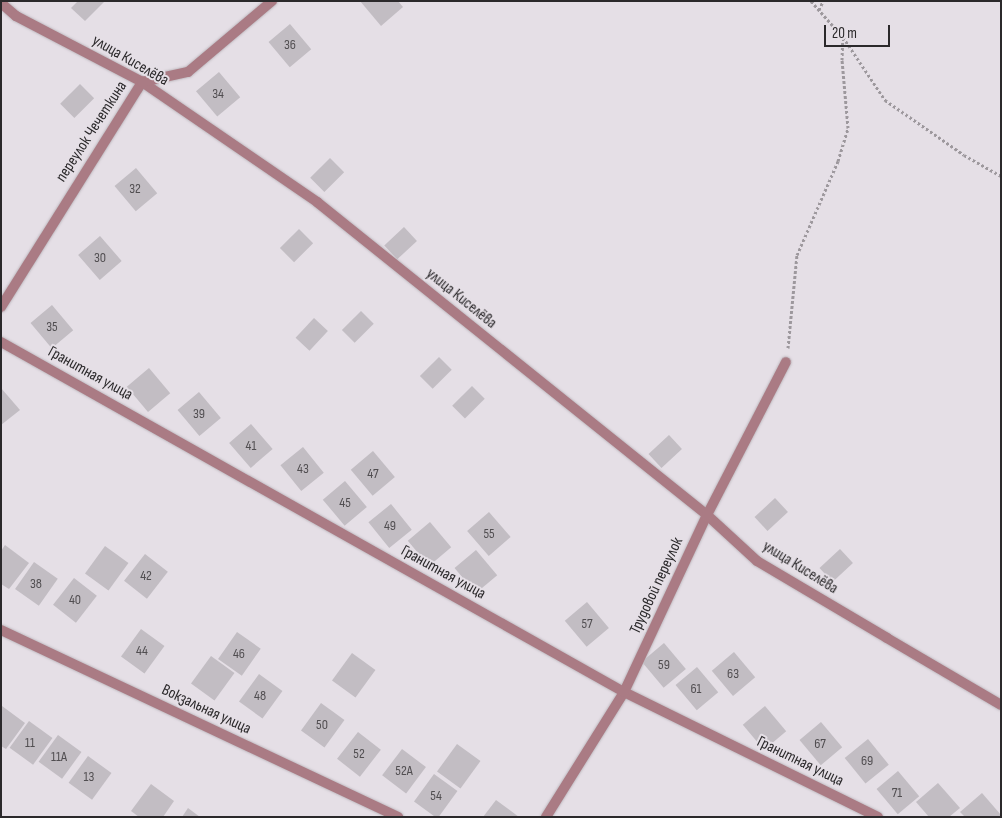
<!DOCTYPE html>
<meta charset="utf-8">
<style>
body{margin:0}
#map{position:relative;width:1002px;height:818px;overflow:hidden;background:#e5dfe6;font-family:"Sofia Sans Condensed",sans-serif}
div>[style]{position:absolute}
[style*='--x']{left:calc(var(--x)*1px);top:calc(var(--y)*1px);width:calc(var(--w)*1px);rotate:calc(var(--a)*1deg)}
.building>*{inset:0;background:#c2bdc3;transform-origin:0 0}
.path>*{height:3px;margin-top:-1.5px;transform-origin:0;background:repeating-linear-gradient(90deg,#9d989d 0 2.5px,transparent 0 5px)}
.roads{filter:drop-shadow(0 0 1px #c0bbc1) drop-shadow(0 0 1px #c0bbc1)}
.service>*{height:10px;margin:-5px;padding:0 5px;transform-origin:5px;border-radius:5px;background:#aa7b84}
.minor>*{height:10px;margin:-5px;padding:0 5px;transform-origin:5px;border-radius:5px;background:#aa7b84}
span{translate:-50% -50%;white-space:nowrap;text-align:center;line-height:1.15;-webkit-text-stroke:4px #e5dfe6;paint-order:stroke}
.number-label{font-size:14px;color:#514e51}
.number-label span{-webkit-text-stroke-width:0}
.street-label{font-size:16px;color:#2b292b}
.frame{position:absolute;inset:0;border:2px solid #2b292b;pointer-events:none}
.scale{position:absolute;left:824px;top:25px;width:66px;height:22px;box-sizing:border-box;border:2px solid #2b292b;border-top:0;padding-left:6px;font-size:15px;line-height:18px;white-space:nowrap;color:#2b292b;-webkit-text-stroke:4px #e5dfe6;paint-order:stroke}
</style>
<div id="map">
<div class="building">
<div style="clip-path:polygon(78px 1px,105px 1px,85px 21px,71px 8px)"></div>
<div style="clip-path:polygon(360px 1px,398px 1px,403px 7px,381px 26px)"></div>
<div style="left:290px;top:24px;width:33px;height:28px;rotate:50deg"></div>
<div style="left:219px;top:72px;width:33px;height:30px;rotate:50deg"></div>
<div style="left:80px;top:84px;width:20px;height:28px;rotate:45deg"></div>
<div style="left:330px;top:158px;width:20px;height:28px;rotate:45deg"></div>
<div style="left:136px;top:168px;width:33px;height:28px;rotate:50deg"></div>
<div style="left:404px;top:227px;width:19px;height:27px;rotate:47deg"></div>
<div style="left:299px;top:229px;width:20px;height:27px;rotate:45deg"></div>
<div style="left:100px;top:236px;width:33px;height:29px;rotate:49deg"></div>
<div style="left:52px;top:305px;width:33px;height:28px;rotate:50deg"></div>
<div style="left:361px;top:311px;width:18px;height:27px;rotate:45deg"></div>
<div style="left:314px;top:318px;width:19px;height:27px;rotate:43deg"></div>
<div style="left:439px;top:357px;width:18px;height:27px;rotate:45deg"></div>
<div style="left:149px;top:368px;width:33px;height:29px;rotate:50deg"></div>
<div style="left:472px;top:386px;width:18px;height:28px;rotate:45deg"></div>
<div style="clip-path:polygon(1px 388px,20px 410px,1px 425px)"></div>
<div style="left:199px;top:392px;width:34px;height:28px;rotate:50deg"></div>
<div style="left:251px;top:424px;width:33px;height:29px;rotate:49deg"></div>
<div style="left:669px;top:435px;width:19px;height:28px;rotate:47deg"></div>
<div style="left:303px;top:447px;width:33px;height:29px;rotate:51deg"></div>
<div style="left:373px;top:451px;width:34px;height:29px;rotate:50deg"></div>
<div style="left:345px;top:481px;width:34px;height:29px;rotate:50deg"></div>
<div style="left:775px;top:498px;width:19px;height:28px;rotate:47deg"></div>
<div style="left:391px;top:504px;width:33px;height:29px;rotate:51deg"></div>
<div style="left:489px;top:512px;width:33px;height:29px;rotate:49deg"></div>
<div style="left:430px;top:522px;width:33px;height:29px;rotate:50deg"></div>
<div style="clip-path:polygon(5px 545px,29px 563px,9px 589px,1px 584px,1px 551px)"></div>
<div style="left:105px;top:546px;width:29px;height:34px;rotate:36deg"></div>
<div style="left:840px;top:549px;width:19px;height:28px;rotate:47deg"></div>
<div style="left:476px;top:550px;width:33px;height:28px;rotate:50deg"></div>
<div style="left:145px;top:554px;width:29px;height:34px;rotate:38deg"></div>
<div style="left:34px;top:562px;width:29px;height:33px;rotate:35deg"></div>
<div style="left:74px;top:578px;width:29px;height:34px;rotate:38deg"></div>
<div style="left:587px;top:602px;width:34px;height:29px;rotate:50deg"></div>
<div style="left:141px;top:629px;width:29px;height:34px;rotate:36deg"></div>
<div style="left:237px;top:632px;width:29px;height:33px;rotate:35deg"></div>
<div style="left:664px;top:643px;width:34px;height:29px;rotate:50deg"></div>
<div style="left:734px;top:652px;width:33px;height:29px;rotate:50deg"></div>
<div style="left:352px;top:653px;width:29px;height:34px;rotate:36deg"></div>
<div style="left:211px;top:656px;width:29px;height:34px;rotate:36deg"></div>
<div style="left:697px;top:667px;width:33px;height:28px;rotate:50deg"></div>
<div style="left:259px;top:674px;width:29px;height:34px;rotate:36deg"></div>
<div style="left:321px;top:703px;width:29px;height:34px;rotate:36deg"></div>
<div style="clip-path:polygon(2px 706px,25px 723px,6px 749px,1px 746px)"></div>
<div style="left:765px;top:706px;width:33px;height:29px;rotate:50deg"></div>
<div style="left:29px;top:721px;width:29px;height:33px;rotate:36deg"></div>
<div style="left:821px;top:722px;width:33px;height:28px;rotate:50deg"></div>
<div style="left:358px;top:732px;width:29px;height:34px;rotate:38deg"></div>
<div style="left:58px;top:735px;width:29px;height:33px;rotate:36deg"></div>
<div style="left:868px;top:739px;width:33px;height:30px;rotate:51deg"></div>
<div style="left:457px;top:744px;width:29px;height:34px;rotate:36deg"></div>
<div style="left:402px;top:749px;width:30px;height:33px;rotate:37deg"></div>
<div style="left:88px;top:756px;width:29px;height:33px;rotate:36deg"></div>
<div style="left:898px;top:771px;width:33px;height:28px;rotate:50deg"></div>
<div style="left:434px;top:774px;width:29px;height:34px;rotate:36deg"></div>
<div style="clip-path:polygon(938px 783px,960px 808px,949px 817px,929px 817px,916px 802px)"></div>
<div style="clip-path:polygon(151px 784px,174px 801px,163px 817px,139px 817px,131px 811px)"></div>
<div style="clip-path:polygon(982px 793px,1001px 815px,1001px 817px,965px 817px,960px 812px)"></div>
<div style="clip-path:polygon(496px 800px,519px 817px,483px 817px)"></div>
<div style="clip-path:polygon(188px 808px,200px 817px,182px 817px)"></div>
</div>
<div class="path">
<div style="--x:811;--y:1;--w:48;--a:48.4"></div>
<div style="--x:843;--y:37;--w:76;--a:56.3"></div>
<div style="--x:885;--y:100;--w:96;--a:34.8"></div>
<div style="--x:964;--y:155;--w:43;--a:29.6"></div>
<div style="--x:819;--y:10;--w:10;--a:-66"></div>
<div style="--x:788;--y:348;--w:93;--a:-84.5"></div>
<div style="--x:797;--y:255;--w:103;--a:-66.4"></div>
<div style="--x:838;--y:161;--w:34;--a:-73"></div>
<div style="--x:848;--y:128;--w:68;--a:-95"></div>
<div style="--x:842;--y:60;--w:23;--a:-88"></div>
</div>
<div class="roads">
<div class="service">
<div style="--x:887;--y:638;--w:132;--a:30.4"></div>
</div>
<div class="minor">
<div style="--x:1;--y:3;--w:20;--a:41"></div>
<div style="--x:16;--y:16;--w:142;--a:27.6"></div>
<div style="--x:142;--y:82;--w:212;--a:34.4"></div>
<div style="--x:317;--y:202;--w:500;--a:38.75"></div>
<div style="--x:707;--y:515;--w:68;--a:42.6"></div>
<div style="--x:757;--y:561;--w:151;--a:30.6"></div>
<div style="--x:1;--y:307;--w:266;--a:-57.9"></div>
<div style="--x:142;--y:82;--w:47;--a:-12.3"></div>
<div style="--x:188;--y:72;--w:110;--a:-40.2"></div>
<div style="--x:1;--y:342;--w:715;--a:29.33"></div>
<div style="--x:624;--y:692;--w:283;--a:26.2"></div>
<div style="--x:1;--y:630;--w:439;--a:25.2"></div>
<div style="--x:546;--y:817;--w:147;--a:-58"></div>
<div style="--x:624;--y:692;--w:195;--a:-64.9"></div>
<div style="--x:707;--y:515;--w:172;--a:-62.7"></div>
</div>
</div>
<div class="number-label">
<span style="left:290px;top:45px">36</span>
<span style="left:218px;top:94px">34</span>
<span style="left:135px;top:189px">32</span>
<span style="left:100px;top:258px">30</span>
<span style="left:52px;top:327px">35</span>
<span style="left:199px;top:414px">39</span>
<span style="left:251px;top:446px">41</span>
<span style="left:303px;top:469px">43</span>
<span style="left:373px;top:474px">47</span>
<span style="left:345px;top:503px">45</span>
<span style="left:390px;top:526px">49</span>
<span style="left:489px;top:534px">55</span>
<span style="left:146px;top:576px">42</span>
<span style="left:36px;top:584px">38</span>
<span style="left:75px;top:600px">40</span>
<span style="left:587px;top:624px">57</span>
<span style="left:142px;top:651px">44</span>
<span style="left:239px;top:654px">46</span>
<span style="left:664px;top:665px">59</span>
<span style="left:733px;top:674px">63</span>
<span style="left:696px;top:689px">61</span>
<span style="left:260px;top:696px">48</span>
<span style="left:322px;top:725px">50</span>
<span style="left:30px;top:743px">11</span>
<span style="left:820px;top:744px">67</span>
<span style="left:359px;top:754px">52</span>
<span style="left:59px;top:757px">11А</span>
<span style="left:867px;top:761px">69</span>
<span style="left:404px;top:771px">52А</span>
<span style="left:89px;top:777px">13</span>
<span style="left:897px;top:793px">71</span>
<span style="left:436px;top:796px">54</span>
</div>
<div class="street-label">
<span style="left:130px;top:61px;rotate:30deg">улица Киселёва</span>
<span style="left:92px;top:132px;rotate:-57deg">переулок Чечеткина</span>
<span style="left:461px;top:299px;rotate:39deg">улица Киселёва</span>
<span style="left:90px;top:374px;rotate:29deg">Гранитная улица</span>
<span style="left:800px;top:568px;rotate:32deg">улица Киселёва</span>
<span style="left:443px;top:573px;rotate:29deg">Гранитная улица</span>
<span style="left:657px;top:586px;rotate:-65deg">Трудовой переулок</span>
<span style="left:206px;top:710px;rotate:25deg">Вокзальная улица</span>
<span style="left:800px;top:762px;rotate:26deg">Гранитная улица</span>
</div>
<div class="frame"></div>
<div class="scale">20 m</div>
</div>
